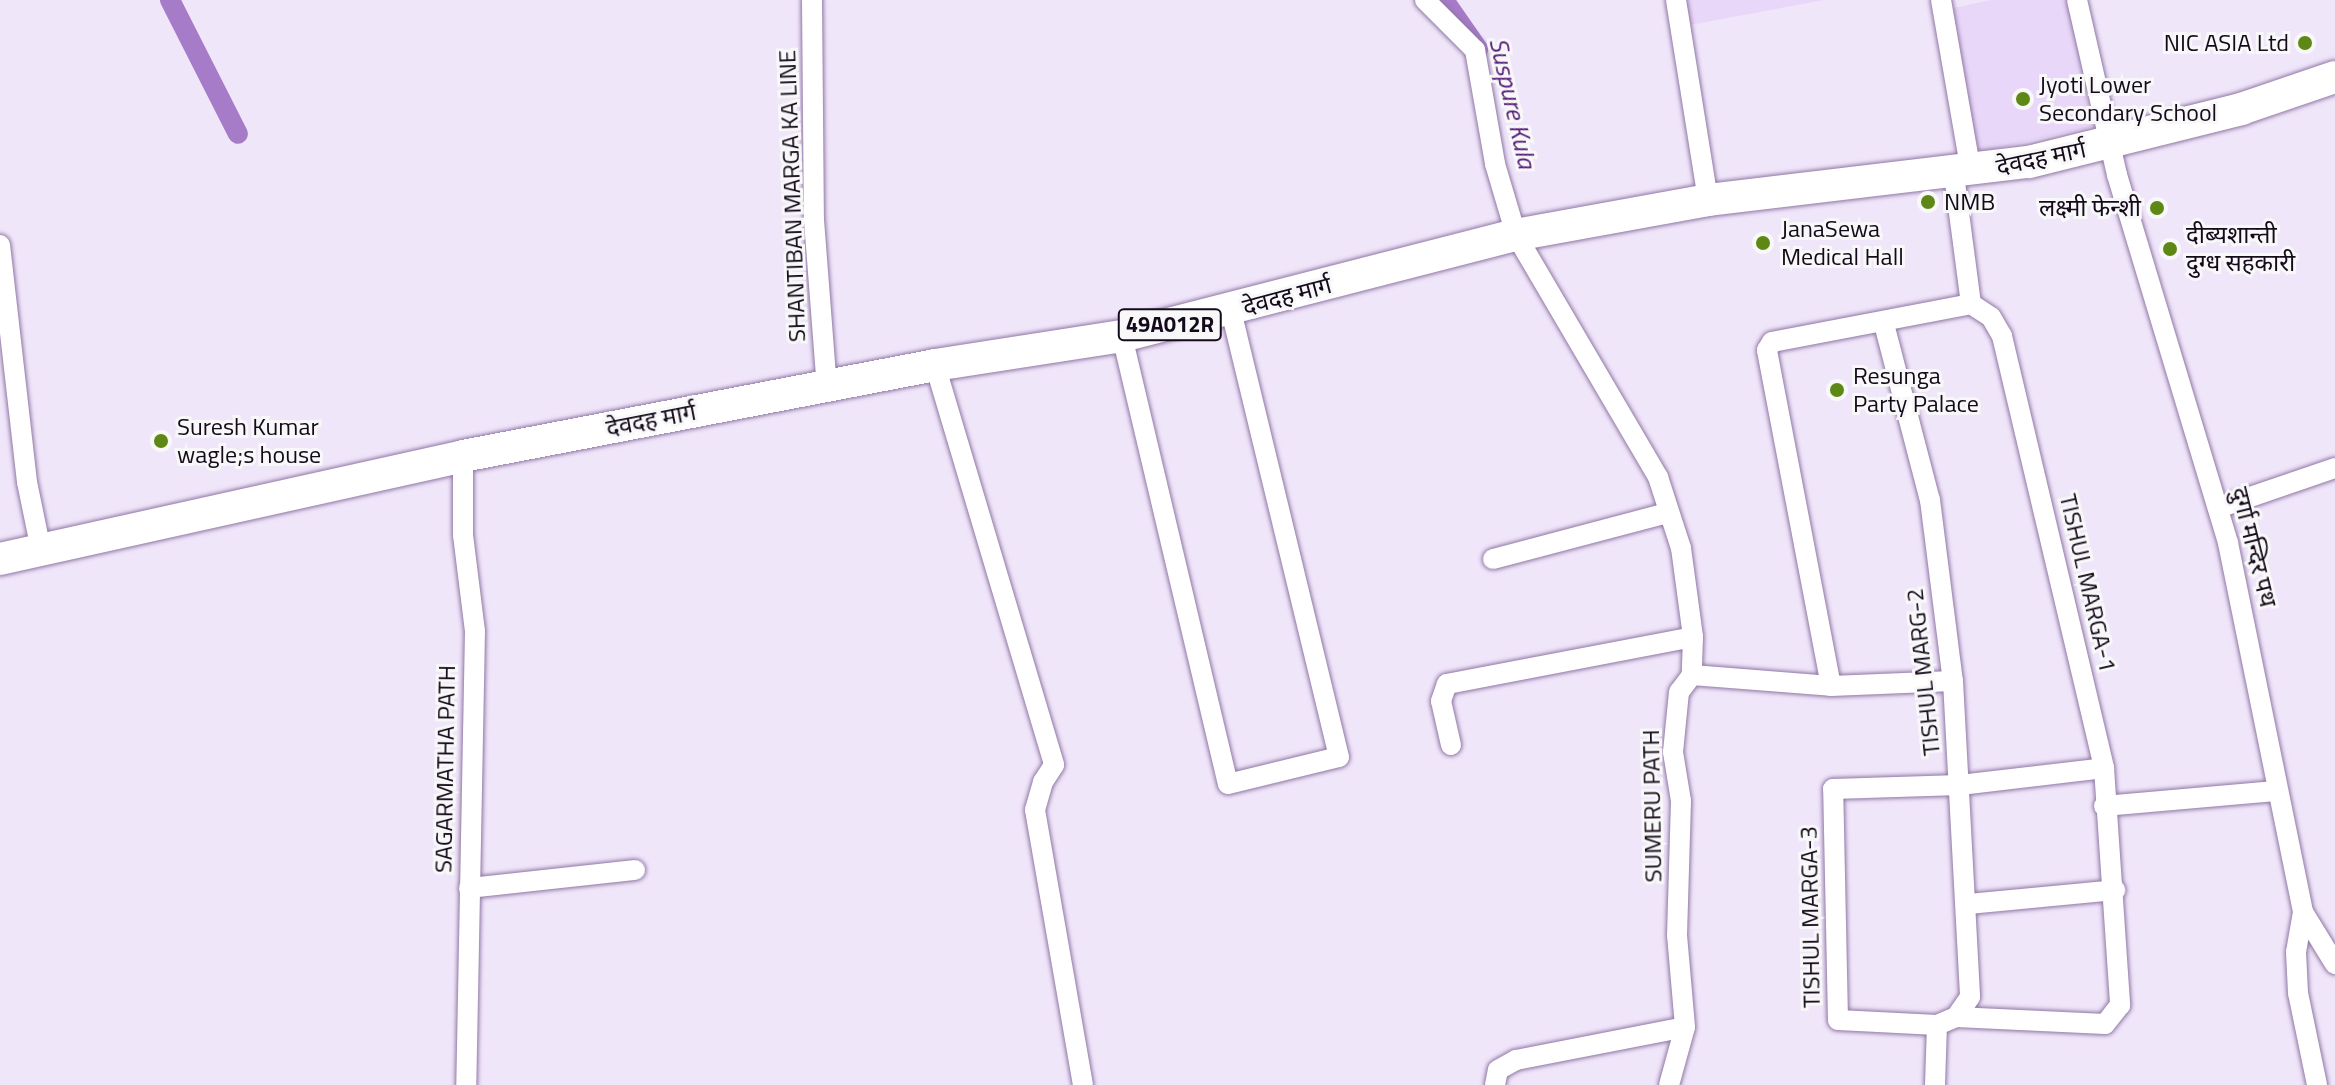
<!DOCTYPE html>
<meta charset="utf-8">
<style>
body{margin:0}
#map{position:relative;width:2335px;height:1085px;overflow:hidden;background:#f0e6fa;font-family:"Titillium Web","Noto Sans Devanagari",sans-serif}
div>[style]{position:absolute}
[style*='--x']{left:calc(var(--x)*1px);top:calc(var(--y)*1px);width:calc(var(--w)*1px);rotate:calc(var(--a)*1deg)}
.built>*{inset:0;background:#e9d7f9}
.canal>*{height:20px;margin:-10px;padding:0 10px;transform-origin:10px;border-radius:10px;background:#a67bc8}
.roads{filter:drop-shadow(0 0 2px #9077a5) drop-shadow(0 0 2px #9077a5)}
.minor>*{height:20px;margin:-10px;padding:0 10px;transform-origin:10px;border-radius:10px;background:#fff}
.primary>*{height:32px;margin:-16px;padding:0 16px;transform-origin:16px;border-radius:16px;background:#fff}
.dots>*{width:22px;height:22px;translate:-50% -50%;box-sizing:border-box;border:4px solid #f8f8f8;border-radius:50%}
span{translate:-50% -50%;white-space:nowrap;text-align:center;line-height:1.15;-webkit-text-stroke:6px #f8f8f8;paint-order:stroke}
.shield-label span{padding:2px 6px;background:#f8f8f8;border:2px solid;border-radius:6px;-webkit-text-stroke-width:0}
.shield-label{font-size:22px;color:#140a1b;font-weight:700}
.poi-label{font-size:24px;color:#140a1b}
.right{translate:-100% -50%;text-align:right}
.left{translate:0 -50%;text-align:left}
.street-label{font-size:24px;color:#140a1b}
.water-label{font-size:26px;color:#561d7a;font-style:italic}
</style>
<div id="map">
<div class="built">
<div style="clip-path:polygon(1685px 0,1824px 0,1690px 25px)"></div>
<div style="clip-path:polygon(1991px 0,2069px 0,2092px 127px,1966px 155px,1944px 10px)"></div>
</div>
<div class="canal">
<div style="--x:170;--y:0;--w:150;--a:63.1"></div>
<div style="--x:1444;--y:0;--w:60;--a:55.2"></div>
</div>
<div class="roads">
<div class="minor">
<div style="--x:812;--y:0;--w:220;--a:89.5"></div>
<div style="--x:814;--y:220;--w:169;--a:85.6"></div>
<div style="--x:1425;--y:0;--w:71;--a:45"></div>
<div style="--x:1475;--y:50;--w:116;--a:80"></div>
<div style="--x:1495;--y:164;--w:74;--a:73.5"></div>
<div style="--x:1516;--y:235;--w:281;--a:59.6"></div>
<div style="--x:1658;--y:477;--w:75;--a:72.1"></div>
<div style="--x:1681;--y:548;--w:90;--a:82.3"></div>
<div style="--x:1693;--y:637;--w:38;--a:92"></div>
<div style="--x:1692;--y:675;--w:21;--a:127"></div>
<div style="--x:1679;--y:692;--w:60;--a:95.7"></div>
<div style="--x:1673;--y:752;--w:50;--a:80.7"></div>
<div style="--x:1681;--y:801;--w:134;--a:91.7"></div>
<div style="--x:1677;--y:935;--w:92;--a:85"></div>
<div style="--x:1685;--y:1027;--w:60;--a:105.4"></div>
<div style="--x:1676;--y:0;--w:203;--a:80.9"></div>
<div style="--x:1941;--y:0;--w:175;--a:80.1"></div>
<div style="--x:2077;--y:0;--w:180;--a:77.1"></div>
<div style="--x:2117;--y:175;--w:384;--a:73.2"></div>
<div style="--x:2228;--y:543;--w:377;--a:78.5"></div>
<div style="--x:2303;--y:912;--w:61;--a:58.4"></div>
<div style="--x:0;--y:245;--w:239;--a:83.5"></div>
<div style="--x:27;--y:482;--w:69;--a:78.4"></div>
<div style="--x:1971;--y:304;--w:24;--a:33"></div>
<div style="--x:1991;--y:317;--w:22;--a:60"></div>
<div style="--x:2002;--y:336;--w:444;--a:76.7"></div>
<div style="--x:2104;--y:768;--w:238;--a:86.1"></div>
<div style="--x:2120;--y:1005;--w:24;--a:128"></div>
<div style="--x:2105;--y:1024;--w:149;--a:-177.3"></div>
<div style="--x:1956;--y:1017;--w:21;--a:157"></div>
<div style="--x:1937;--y:1025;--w:99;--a:-177.1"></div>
<div style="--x:1838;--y:1020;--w:231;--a:-91.2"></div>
<div style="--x:1833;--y:789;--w:127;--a:-1.8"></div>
<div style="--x:1960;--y:785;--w:145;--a:-6.7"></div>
<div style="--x:1884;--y:324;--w:182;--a:75.4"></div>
<div style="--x:1930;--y:500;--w:182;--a:82.8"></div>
<div style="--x:1953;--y:681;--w:316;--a:86.9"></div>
<div style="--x:1970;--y:997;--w:24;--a:125"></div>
<div style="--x:1122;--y:336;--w:460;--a:76.7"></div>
<div style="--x:1228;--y:784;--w:114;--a:-13.7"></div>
<div style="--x:1339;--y:757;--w:459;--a:-103.6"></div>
<div style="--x:935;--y:365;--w:417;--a:73.4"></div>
<div style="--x:1054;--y:765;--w:20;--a:123"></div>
<div style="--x:1043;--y:782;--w:29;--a:106"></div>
<div style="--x:1035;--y:810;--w:279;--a:80.1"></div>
<div style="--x:463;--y:456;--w:79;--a:90"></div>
<div style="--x:463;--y:535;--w:97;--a:82.9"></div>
<div style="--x:475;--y:631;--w:454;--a:91.1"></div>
<div style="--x:2218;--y:508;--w:124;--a:-18.9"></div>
<div style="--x:1493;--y:559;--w:180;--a:-14.8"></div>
<div style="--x:1692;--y:675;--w:139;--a:4.5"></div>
<div style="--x:1831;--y:686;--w:122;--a:-2.3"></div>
<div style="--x:1831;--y:686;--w:342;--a:-100.8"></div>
<div style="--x:1767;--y:350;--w:9;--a:-58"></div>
<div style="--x:1772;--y:342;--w:203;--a:-10.8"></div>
<div style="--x:1971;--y:304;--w:131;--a:-97.5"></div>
<div style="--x:1451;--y:745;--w:45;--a:-102.8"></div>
<div style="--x:1441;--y:701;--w:18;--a:-71"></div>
<div style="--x:1447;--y:684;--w:250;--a:-10.8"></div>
<div style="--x:2104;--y:806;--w:172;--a:-5"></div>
<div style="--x:469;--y:888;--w:167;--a:-6.2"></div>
<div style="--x:1968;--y:904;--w:148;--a:-5.4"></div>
<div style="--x:2303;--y:912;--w:41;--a:99.9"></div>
<div style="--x:2296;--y:952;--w:41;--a:87.2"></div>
<div style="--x:2298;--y:993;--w:94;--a:78.3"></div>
<div style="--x:1495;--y:1085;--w:15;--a:-79"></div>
<div style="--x:1498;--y:1070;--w:21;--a:-29"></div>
<div style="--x:1516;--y:1060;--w:172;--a:-11"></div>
<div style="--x:1935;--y:1085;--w:60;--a:-88.1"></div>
</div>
<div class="primary">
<div style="--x:0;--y:559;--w:474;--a:-12.5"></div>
<div style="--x:463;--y:456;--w:481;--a:-10.9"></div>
<div style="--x:935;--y:365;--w:189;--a:-8.8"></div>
<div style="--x:1122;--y:336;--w:407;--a:-14.4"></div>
<div style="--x:1516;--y:235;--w:195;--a:-10.3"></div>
<div style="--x:1708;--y:200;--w:323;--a:-6.8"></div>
<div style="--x:2029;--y:162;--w:219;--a:-14"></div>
<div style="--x:2241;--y:109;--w:99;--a:-18.8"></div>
</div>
</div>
<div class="dots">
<div style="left:2305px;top:43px;background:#5e8815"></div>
<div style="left:2023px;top:99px;background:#5e8815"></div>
<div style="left:1928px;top:202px;background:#5e8815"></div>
<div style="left:2157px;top:208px;background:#5e8815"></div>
<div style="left:1763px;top:243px;background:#5e8815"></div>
<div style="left:2170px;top:249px;background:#5e8815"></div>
<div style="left:1837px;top:390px;background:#5e8815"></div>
<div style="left:161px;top:441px;background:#5e8815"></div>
</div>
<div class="shield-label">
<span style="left:1170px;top:325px">49A012R</span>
</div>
<div class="poi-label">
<span class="right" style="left:2289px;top:43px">NIC ASIA Ltd</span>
<span class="left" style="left:2039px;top:99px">Jyoti Lower<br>Secondary School</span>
<span class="left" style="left:1944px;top:202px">NMB</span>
<span class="right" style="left:2141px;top:208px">लक्ष्मी फेन्शी</span>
<span class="left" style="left:1781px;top:243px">JanaSewa<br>Medical Hall</span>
<span class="left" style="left:2186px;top:249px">दीब्यशान्ती<br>दुग्ध सहकारी</span>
<span class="left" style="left:1853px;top:390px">Resunga<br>Party Palace</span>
<span class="left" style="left:177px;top:441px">Suresh Kumar<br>wagle;s house</span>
</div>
<div class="street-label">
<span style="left:2041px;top:158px;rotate:-12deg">देवदह मार्ग</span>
<span style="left:792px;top:196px;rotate:-92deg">SHANTIBAN MARGA KA LINE</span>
<span style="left:1287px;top:296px;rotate:-15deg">देवदह मार्ग</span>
<span style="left:651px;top:420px;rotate:-11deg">देवदह मार्ग</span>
<span style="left:2254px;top:547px;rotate:76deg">दुर्गा मन्दिर पथ</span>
<span style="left:2088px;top:583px;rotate:77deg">TISHUL MARGA-1</span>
<span style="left:1923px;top:672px;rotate:-96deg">TISHUL MARG-2</span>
<span style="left:445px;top:769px;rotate:-89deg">SAGARMATHA PATH</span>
<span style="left:1652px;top:806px;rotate:-91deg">SUMERU PATH</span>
<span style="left:1810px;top:917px;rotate:-91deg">TISHUL MARGA-3</span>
</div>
<div class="water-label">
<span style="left:1513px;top:103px;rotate:77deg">Suspure Kula</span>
</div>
</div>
